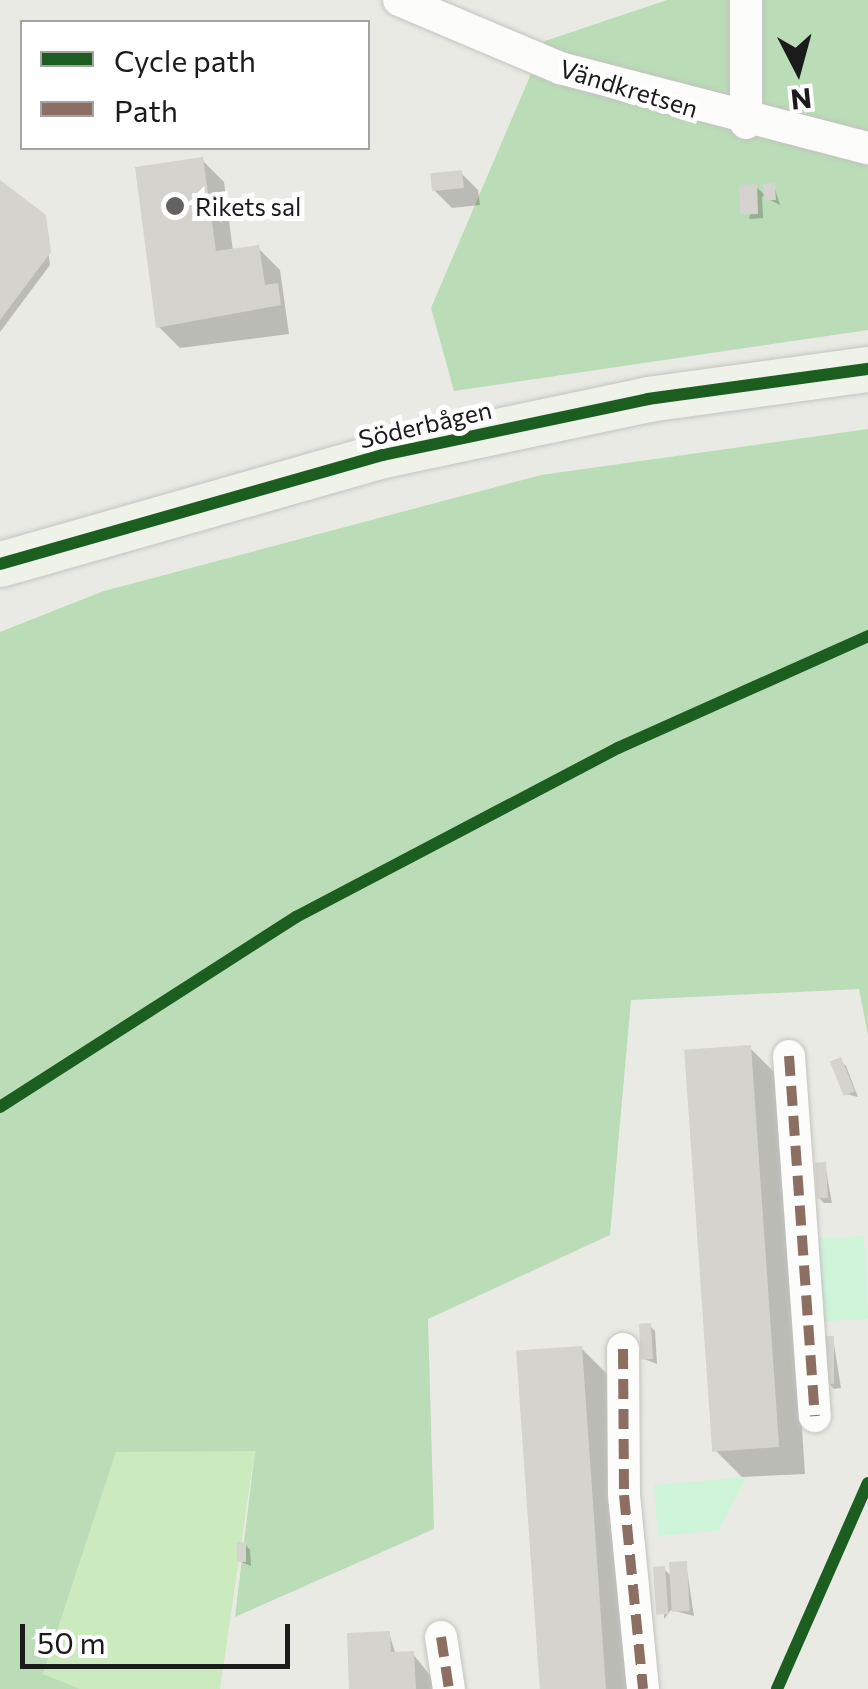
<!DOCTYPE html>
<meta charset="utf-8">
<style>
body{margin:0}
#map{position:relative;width:868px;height:1689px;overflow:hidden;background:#eaeae4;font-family:Commissioner,sans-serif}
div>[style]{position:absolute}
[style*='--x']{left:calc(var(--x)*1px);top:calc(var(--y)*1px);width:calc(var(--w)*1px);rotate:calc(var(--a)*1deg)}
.grass>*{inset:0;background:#cbebbf}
.forest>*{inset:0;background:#badcb6}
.park>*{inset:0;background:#cef4da;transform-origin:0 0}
.shadow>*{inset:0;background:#0003}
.building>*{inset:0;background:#d4d3ce;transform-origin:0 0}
.roads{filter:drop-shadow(0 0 2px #c2c2c0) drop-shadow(0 0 2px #c2c2c0)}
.street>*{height:32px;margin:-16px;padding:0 16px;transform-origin:16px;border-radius:16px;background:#fcfcfb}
.secondary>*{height:45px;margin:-22.5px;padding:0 22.5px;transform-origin:22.5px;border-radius:22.5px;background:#eff2e8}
.quiet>*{height:10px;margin-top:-5px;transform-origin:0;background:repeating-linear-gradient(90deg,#8d6e63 0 20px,transparent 0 30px)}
.cycleway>*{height:12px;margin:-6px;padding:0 6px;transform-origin:6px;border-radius:6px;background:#1b5e20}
.dots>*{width:28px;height:28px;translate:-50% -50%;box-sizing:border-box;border:5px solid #fff;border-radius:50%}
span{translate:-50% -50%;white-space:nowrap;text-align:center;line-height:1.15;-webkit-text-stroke:10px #fff;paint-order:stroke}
.street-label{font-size:25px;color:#1b1b1b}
.poi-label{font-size:25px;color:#1b1b1b}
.left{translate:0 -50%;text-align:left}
.legend{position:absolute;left:20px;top:20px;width:350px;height:130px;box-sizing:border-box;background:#fff;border:2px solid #a4a4a4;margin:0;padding:12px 18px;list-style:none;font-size:30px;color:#1b1b1b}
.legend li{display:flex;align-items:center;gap:20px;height:50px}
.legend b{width:50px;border:2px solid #a4a4a4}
.north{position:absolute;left:748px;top:20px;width:100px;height:100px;-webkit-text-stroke:8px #fff;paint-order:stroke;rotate:174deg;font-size:28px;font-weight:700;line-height:40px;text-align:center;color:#1b1b1b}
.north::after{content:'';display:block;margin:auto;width:35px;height:45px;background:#1b1b1b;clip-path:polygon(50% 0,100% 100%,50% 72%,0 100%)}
.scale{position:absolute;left:20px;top:1624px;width:270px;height:45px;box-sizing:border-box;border:5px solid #1b1b1b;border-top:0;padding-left:12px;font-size:30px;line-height:35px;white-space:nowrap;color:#1b1b1b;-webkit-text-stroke:8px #fff;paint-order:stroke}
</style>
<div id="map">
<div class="grass">
<div style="clip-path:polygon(255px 1450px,220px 1689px,80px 1689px,43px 1675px,116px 1452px)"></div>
</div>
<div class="forest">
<div style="clip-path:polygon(667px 0,868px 0,868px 330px,454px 391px,431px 308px,545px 41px)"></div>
<div style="clip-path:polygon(868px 429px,868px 1035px,859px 989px,631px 1000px,610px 1235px,428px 1319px,434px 1529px,235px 1617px,255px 1451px,116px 1452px,43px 1674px,80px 1689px,0 1689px,0 632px,104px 591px,541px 475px)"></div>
</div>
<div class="park">
<div style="left:864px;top:1236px;width:83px;height:49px;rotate:87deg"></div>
<div style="clip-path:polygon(747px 1477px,718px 1531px,658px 1536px,654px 1485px)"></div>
</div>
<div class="shadow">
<div style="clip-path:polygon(202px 160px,224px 182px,233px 251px,258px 248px,280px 270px,289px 334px,180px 348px,158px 326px)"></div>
<div style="clip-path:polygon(461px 173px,478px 190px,480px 205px,452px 208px,434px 190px)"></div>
<div style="clip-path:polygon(0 183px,43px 216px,50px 265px,0 332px)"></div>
<div style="clip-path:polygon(774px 186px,780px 205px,762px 196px,763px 218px,749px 219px,756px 187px,766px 196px)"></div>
<div style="clip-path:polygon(750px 1048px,778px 1076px,805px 1474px,742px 1477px,714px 1449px)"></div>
<div style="clip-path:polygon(840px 1060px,846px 1066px,858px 1097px,846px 1094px)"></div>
<div style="clip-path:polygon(825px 1165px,832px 1203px,824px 1203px,819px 1198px)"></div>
<div style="clip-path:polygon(650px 1326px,655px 1331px,657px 1364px,644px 1359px)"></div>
<div style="clip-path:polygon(833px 1338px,841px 1388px,834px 1389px,828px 1383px)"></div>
<div style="clip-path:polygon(581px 1348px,609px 1376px,631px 1689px,541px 1689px)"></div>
<div style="clip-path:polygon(245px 1544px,250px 1550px,251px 1566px,239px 1561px)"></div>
<div style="clip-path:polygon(686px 1564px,694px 1616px,671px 1610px,664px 1619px,664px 1569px,671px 1576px)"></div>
<div style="clip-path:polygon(389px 1633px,396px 1655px,413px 1654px,441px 1689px,352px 1689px)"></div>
</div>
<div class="building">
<div style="clip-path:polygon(203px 157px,216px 251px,259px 245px,265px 285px,278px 283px,281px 305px,156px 328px,135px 167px)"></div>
<div style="left:462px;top:170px;width:18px;height:32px;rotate:84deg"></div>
<div style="clip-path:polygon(0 180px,46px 215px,51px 252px,0 320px)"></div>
<div style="left:775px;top:183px;width:17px;height:12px;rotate:87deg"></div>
<div style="left:757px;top:184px;width:30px;height:18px;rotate:88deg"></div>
<div style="left:751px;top:1045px;width:403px;height:67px;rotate:86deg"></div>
<div style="left:841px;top:1057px;width:37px;height:12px;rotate:68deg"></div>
<div style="left:826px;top:1162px;width:36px;height:11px;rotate:87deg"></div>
<div style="left:651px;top:1323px;width:36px;height:12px;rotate:87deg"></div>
<div style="left:823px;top:1336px;width:11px;height:48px"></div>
<div style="left:582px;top:1346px;width:344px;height:66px;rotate:86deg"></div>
<div style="left:237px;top:1542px;width:9px;height:20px"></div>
<div style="left:687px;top:1561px;width:50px;height:18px;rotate:87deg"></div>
<div style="left:665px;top:1566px;width:48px;height:12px;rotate:86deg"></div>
<div style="clip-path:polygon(390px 1631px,391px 1652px,414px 1651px,416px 1689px,349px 1689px,347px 1633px)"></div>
</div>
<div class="roads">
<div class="street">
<div style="--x:399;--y:0;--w:175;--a:22.9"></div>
<div style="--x:560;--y:68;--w:318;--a:14.6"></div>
<div style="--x:746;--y:123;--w:123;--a:-90"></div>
<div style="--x:789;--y:1056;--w:361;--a:85.9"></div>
<div style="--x:623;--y:1349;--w:146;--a:89.6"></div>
<div style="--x:624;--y:1495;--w:195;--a:84.4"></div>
<div style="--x:441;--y:1637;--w:53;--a:81.3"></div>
</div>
<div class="secondary">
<div style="--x:0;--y:564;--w:398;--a:-15.9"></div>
<div style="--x:383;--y:455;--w:271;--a:-11.9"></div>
<div style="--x:648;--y:399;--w:222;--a:-7.8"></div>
</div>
</div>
<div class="quiet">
<div style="--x:789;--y:1056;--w:361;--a:85.9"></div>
<div style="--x:623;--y:1349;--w:146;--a:89.6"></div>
<div style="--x:624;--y:1495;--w:195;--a:84.4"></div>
<div style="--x:441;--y:1637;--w:53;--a:81.3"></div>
</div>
<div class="cycleway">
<div style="--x:0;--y:564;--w:398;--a:-15.9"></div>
<div style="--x:383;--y:455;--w:271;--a:-11.9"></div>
<div style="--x:648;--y:399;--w:222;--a:-7.8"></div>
<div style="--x:0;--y:1107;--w:352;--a:-32.7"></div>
<div style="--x:296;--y:917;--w:364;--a:-27.7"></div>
<div style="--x:618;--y:748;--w:274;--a:-24.1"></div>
<div style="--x:777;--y:1689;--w:225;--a:-66.2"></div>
</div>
<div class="dots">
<div style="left:175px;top:206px;background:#636361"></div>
</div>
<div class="street-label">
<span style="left:629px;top:88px;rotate:17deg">Vändkretsen</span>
<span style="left:425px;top:424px;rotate:-13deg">Söderbågen</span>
</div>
<div class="poi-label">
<span class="left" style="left:195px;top:206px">Rikets sal</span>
</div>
<ul class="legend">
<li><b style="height:12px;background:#1b5e20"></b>Cycle path</li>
<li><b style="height:12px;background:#8d6e63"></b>Path</li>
</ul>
<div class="north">N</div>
<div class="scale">50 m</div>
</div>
